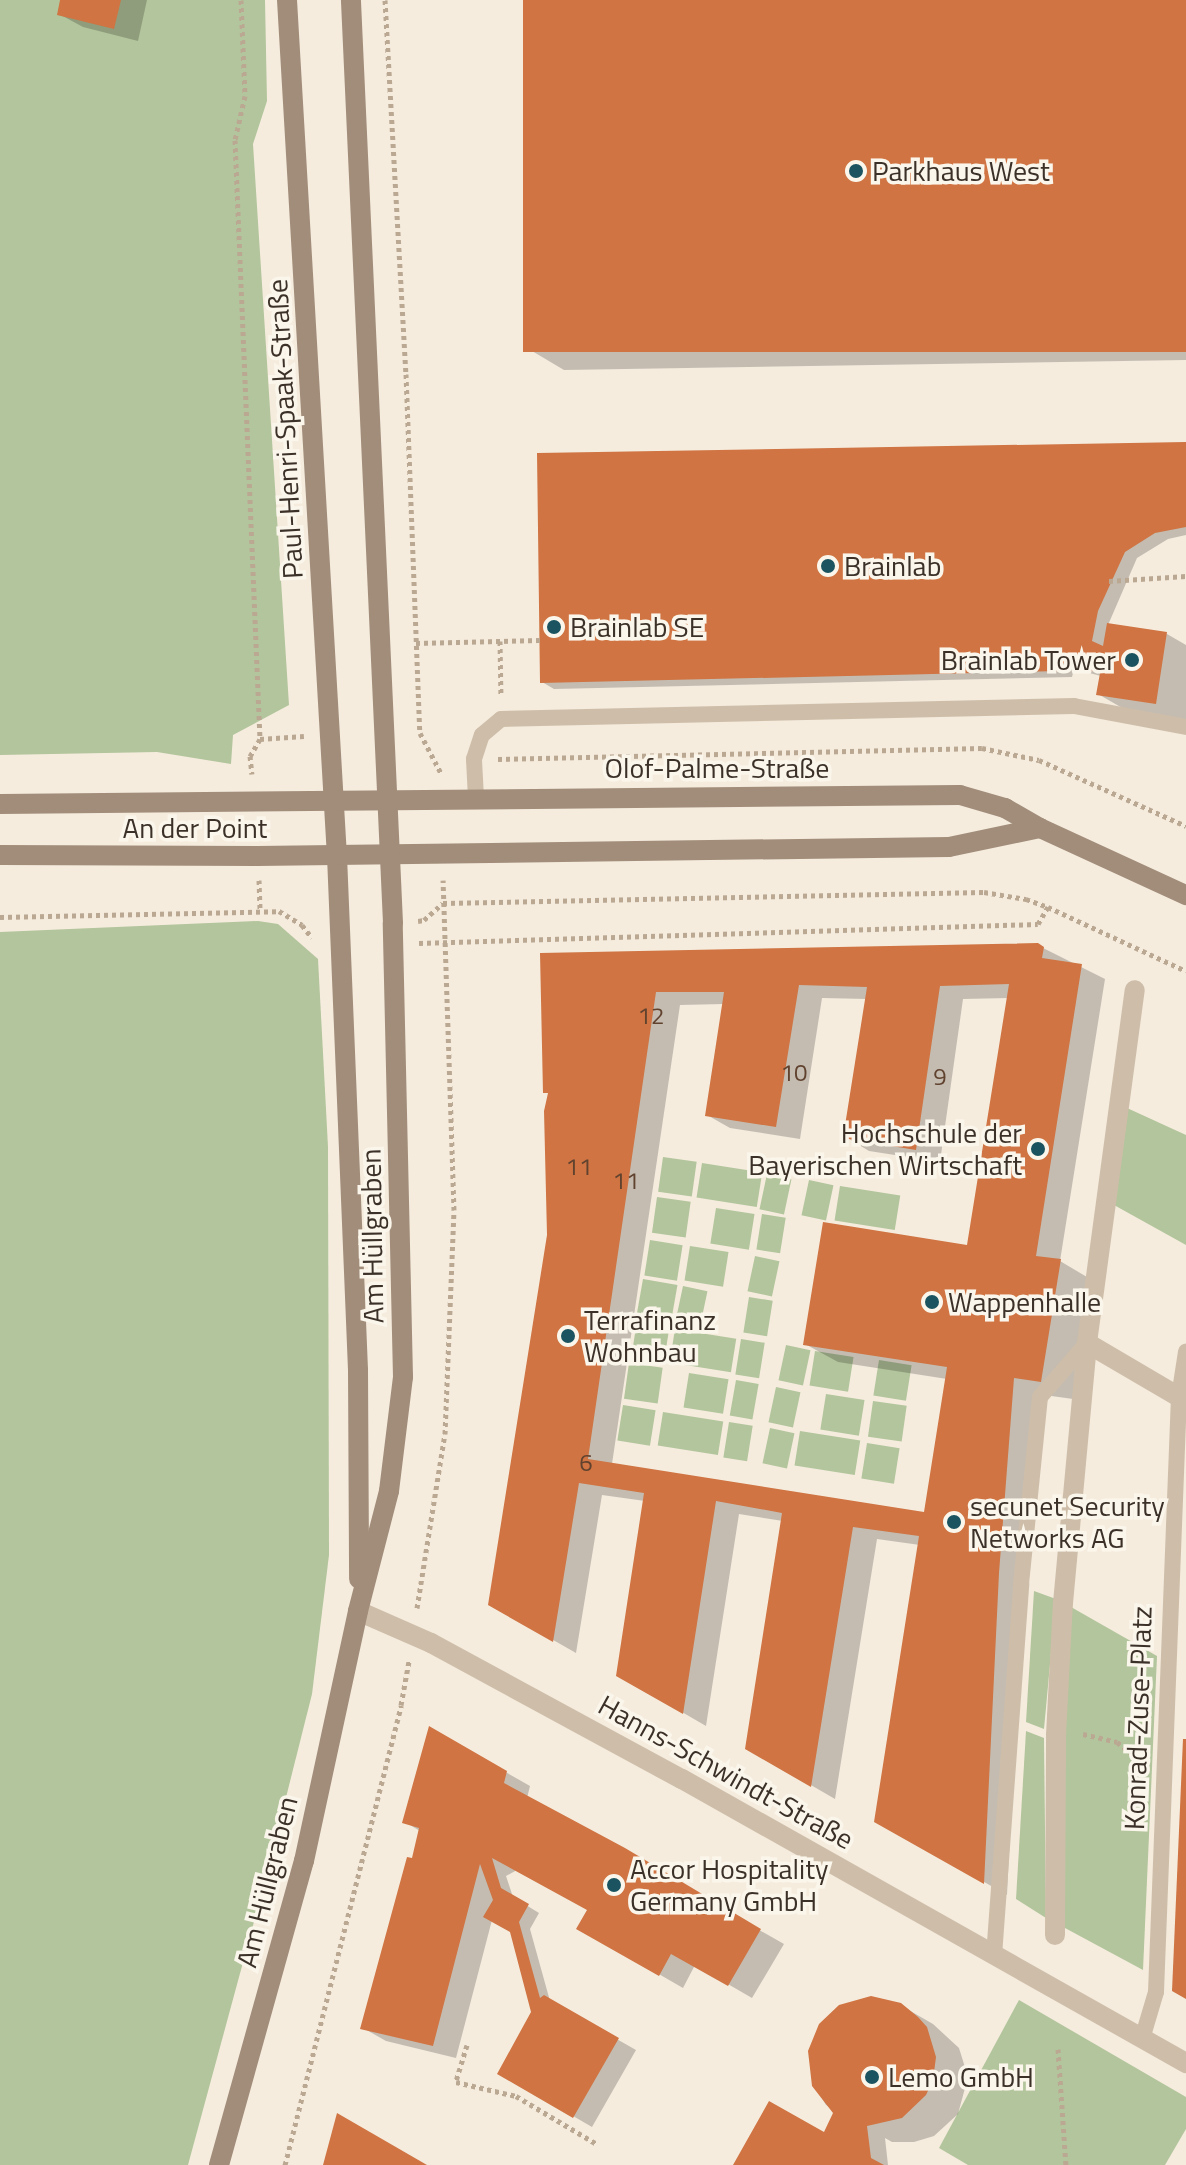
<!DOCTYPE html>
<meta charset="utf-8">
<style>
body{margin:0}
#map{position:relative;width:1186px;height:2165px;overflow:hidden;background:#f5ecde;font-family:"Titillium Web",sans-serif}
div>[style]{position:absolute}
[style*='--x']{left:calc(var(--x)*1px);top:calc(var(--y)*1px);width:calc(var(--w)*1px);rotate:calc(var(--a)*1deg)}
.green>*{inset:0;background:#b3c59c;transform-origin:0 0}
.shadow>*{inset:0;background:#0003}
.building>*{inset:0;background:#cf7442;transform-origin:0 0}
.path>*{height:5px;margin-top:-2.5px;transform-origin:0;background:repeating-linear-gradient(90deg,#baa893 0 4px,transparent 0 8px)}
.lane>*{height:16px;margin:-8px;padding:0 8px;transform-origin:8px;border-radius:8px;background:#cebea9}
.street>*{height:20px;margin:-10px;padding:0 10px;transform-origin:10px;border-radius:10px;background:#cebea9}
.secondary>*{height:20px;margin:-10px;padding:0 10px;transform-origin:10px;border-radius:10px;background:#a28d7a}
.dots>*{width:22px;height:22px;translate:-50% -50%;box-sizing:border-box;border:4px solid #fbf6eb;border-radius:50%}
span{translate:-50% -50%;white-space:nowrap;text-align:center;line-height:1.15;-webkit-text-stroke:7px #fbf6eb;paint-order:stroke}
.number-label{font-size:24px;color:#60422f}
.number-label span{-webkit-text-stroke-width:0}
.poi-label{font-size:28px;color:#3b3129}
.left{translate:0 -50%;text-align:left}
.right{translate:-100% -50%;text-align:right}
.street-label{font-size:28px;color:#3b3129}
</style>
<div id="map">
<div class="green">
<div style="clip-path:polygon(0 0,265px 0,267px 101px,253px 144px,289px 705px,233px 735px,231px 764px,157px 752px,0 755px)"></div>
<div style="clip-path:polygon(258px 921px,278px 924px,318px 959px,328px 1147px,329px 1555px,312px 1694px,264px 1885px,188px 2165px,0 2165px,0 932px)"></div>
<div style="clip-path:polygon(1127px 1108px,1186px 1135px,1186px 1245px,1114px 1205px)"></div>
<div style="left:663px;top:1157px;width:34px;height:35px;rotate:8deg"></div>
<div style="left:702px;top:1163px;width:61px;height:35px;rotate:9deg"></div>
<div style="left:767px;top:1174px;width:25px;height:36px;rotate:12deg"></div>
<div style="left:809px;top:1180px;width:25px;height:36px;rotate:12deg"></div>
<div style="left:840px;top:1186px;width:61px;height:35px;rotate:9deg"></div>
<div style="left:657px;top:1197px;width:34px;height:36px;rotate:8deg"></div>
<div style="left:716px;top:1208px;width:39px;height:36px;rotate:9deg"></div>
<div style="left:762px;top:1214px;width:24px;height:36px;rotate:9deg"></div>
<div style="left:650px;top:1240px;width:33px;height:36px;rotate:9deg"></div>
<div style="left:690px;top:1246px;width:39px;height:35px;rotate:9deg"></div>
<div style="left:755px;top:1256px;width:25px;height:36px;rotate:12deg"></div>
<div style="left:643px;top:1279px;width:35px;height:36px;rotate:10deg"></div>
<div style="left:683px;top:1286px;width:25px;height:36px;rotate:12deg"></div>
<div style="left:749px;top:1297px;width:24px;height:36px;rotate:9deg"></div>
<div style="left:637px;top:1321px;width:33px;height:36px;rotate:9deg"></div>
<div style="left:675px;top:1329px;width:62px;height:34px;rotate:9deg"></div>
<div style="left:741px;top:1339px;width:24px;height:36px;rotate:9deg"></div>
<div style="left:786px;top:1345px;width:25px;height:36px;rotate:12deg"></div>
<div style="left:815px;top:1351px;width:39px;height:35px;rotate:9deg"></div>
<div style="left:879px;top:1360px;width:33px;height:36px;rotate:9deg"></div>
<div style="left:629px;top:1363px;width:34px;height:36px;rotate:8deg"></div>
<div style="left:689px;top:1373px;width:40px;height:35px;rotate:9deg"></div>
<div style="left:736px;top:1380px;width:23px;height:36px;rotate:10deg"></div>
<div style="left:776px;top:1387px;width:25px;height:36px;rotate:12deg"></div>
<div style="left:826px;top:1394px;width:39px;height:36px;rotate:9deg"></div>
<div style="left:873px;top:1401px;width:34px;height:36px;rotate:8deg"></div>
<div style="left:623px;top:1405px;width:33px;height:36px;rotate:9deg"></div>
<div style="left:663px;top:1412px;width:61px;height:34px;rotate:9deg"></div>
<div style="left:729px;top:1422px;width:24px;height:36px;rotate:9deg"></div>
<div style="left:770px;top:1428px;width:25px;height:36px;rotate:12deg"></div>
<div style="left:800px;top:1431px;width:61px;height:35px;rotate:9deg"></div>
<div style="left:867px;top:1443px;width:33px;height:36px;rotate:9deg"></div>
<div style="clip-path:polygon(1034px 1591px,1056px 1599px,1044px 1729px,1026px 1722px)"></div>
<div style="clip-path:polygon(1071px 1607px,1157px 1656px,1143px 1970px,1065px 1928px,1063px 1763px)"></div>
<div style="clip-path:polygon(1026px 1731px,1044px 1738px,1046px 1918px,1016px 1899px)"></div>
<div style="clip-path:polygon(1019px 2000px,1186px 2097px,1186px 2129px,1165px 2165px,968px 2165px,939px 2148px)"></div>
</div>
<div class="shadow">
<div style="clip-path:polygon(62px 0,147px 0,138px 41px,83px 27px,59px 14px)"></div>
<div style="clip-path:polygon(525px 0,1186px 0,1186px 360px,564px 370px,532px 351px)"></div>
<div style="clip-path:polygon(1186px 444px,1186px 535px,1168px 539px,1137px 558px,1108px 625px,1167px 634px,1186px 645px,1186px 726px,1143px 720px,1098px 694px,1101px 676px,1074px 669px,1072px 677px,554px 689px,542px 682px)"></div>
<div style="clip-path:polygon(evenodd,1037px 945px,1105px 979px,1060px 1261px,1092px 1280px,1073px 1399px,1037px 1394px,1022px 1588px,1007px 1895px,877px 1821px,920px 1545px,877px 1539px,835px 1799px,747px 1748px,783px 1521px,739px 1514px,706px 1726px,618px 1675px,645px 1501px,602px 1495px,576px 1653px,490px 1604px,549px 1235px,550px 1094px,545px 1091px,542px 955px,1037px 945px,822px 998px,867px 999px,846px 1137px,869px 1151px,940px 1162px,963px 999px,1009px 998px,968px 1247px,805px 1344px,838px 1362px,947px 1379px,926px 1514px,612px 1464px,680px 1005px,724px 1004px,707px 1115px,730px 1128px,800px 1139px,822px 998px)"></div>
<div style="clip-path:polygon(430px 1729px,530px 1786px,527px 1798px,784px 1944px,752px 1998px,695px 1965px,683px 1988px,579px 1928px,589px 1909px,517px 1870px,506px 1876px,513px 1897px,539px 1913px,530px 1929px,550px 2001px,636px 2050px,592px 2127px,499px 2073px,536px 2012px,512px 1931px,492px 1920px,456px 2058px,386px 2041px,363px 2028px,414px 1860px,420px 1831px,405px 1822px)"></div>
<div style="clip-path:polygon(900px 2005px,933px 2024px,959px 2048px,968px 2077px,958px 2114px,934px 2136px,914px 2142px,892px 2142px,885px 2138px,888px 2165px,735px 2165px,856px 2122px,826px 2105px,814px 2085px)"></div>
</div>
<div class="building">
<div style="clip-path:polygon(60px 0,121px 0,114px 29px,57px 15px)"></div>
<div style="left:523px;top:0;width:663px;height:352px"></div>
<div style="clip-path:polygon(1186px 442px,1186px 527px,1155px 533px,1125px 552px,1098px 611px,1092px 641px,1103px 646px,1107px 623px,1167px 632px,1156px 704px,1096px 695px,1100px 673px,1062px 663px,1060px 671px,540px 683px,537px 453px)"></div>
<div style="clip-path:polygon(evenodd,1038px 943px,1044px 947px,1042px 958px,1082px 964px,1036px 1256px,1061px 1259px,1041px 1382px,1014px 1378px,999px 1573px,984px 1884px,874px 1822px,919px 1536px,853px 1527px,811px 1787px,745px 1749px,782px 1513px,716px 1501px,683px 1714px,616px 1676px,644px 1493px,579px 1483px,553px 1642px,488px 1605px,547px 1235px,544px 1111px,548px 1093px,543px 1093px,540px 953px,1038px 943px,1009px 984px,967px 1245px,823px 1222px,803px 1345px,947px 1367px,924px 1512px,588px 1459px,656px 992px,724px 992px,705px 1116px,776px 1127px,799px 985px,867px 987px,843px 1138px,916px 1150px,940px 986px,1009px 984px)"></div>
<div style="clip-path:polygon(429px 1726px,507px 1771px,504px 1783px,625px 1848px,761px 1929px,728px 1986px,671px 1954px,659px 1976px,576px 1929px,587px 1910px,492px 1858px,501px 1888px,529px 1904px,519px 1922px,540px 1998px,544px 1995px,619px 2038px,573px 2118px,497px 2074px,531px 2012px,510px 1932px,483px 1917px,493px 1900px,480px 1864px,433px 2046px,360px 2029px,407px 1857px,412px 1858px,419px 1828px,402px 1823px)"></div>
<div style="clip-path:polygon(1183px 1739px,1186px 1739px,1186px 1999px,1172px 1991px)"></div>
<div style="clip-path:polygon(871px 1996px,901px 2003px,918px 2017px,927px 2027px,936px 2057px,933px 2080px,926px 2095px,902px 2118px,867px 2126px,871px 2158px,884px 2165px,733px 2165px,769px 2101px,824px 2132px,833px 2113px,812px 2086px,808px 2051px,819px 2024px,839px 2005px)"></div>
<div style="clip-path:polygon(337px 2113px,427px 2165px,323px 2165px)"></div>
</div>
<div class="path">
<div style="--x:241;--y:0;--w:96;--a:87.6"></div>
<div style="--x:245;--y:96;--w:45;--a:102.8"></div>
<div style="--x:235;--y:140;--w:600;--a:87.61"></div>
<div style="--x:260;--y:739;--w:20;--a:120"></div>
<div style="--x:250;--y:756;--w:18;--a:84"></div>
<div style="--x:385;--y:0;--w:375;--a:86.8"></div>
<div style="--x:406;--y:374;--w:359;--a:87.8"></div>
<div style="--x:420;--y:733;--w:47;--a:62.4"></div>
<div style="--x:1109;--y:581;--w:77;--a:-3.7"></div>
<div style="--x:500;--y:641;--w:55;--a:89"></div>
<div style="--x:416;--y:643;--w:124;--a:-1.4"></div>
<div style="--x:260;--y:739;--w:44;--a:-3.9"></div>
<div style="--x:498;--y:759;--w:484;--a:-1.3"></div>
<div style="--x:982;--y:748;--w:58;--a:11.9"></div>
<div style="--x:1039;--y:760;--w:161;--a:24.2"></div>
<div style="--x:259;--y:880;--w:31;--a:88"></div>
<div style="--x:0;--y:917;--w:279;--a:-1.2"></div>
<div style="--x:279;--y:911;--w:27;--a:31"></div>
<div style="--x:302;--y:925;--w:16;--a:52"></div>
<div style="--x:418;--y:921;--w:6;--a:-9"></div>
<div style="--x:424;--y:920;--w:25;--a:-42"></div>
<div style="--x:443;--y:903;--w:541;--a:-1.16"></div>
<div style="--x:984;--y:892;--w:43;--a:9.5"></div>
<div style="--x:1026;--y:899;--w:23;--a:20"></div>
<div style="--x:1048;--y:907;--w:152;--a:24.9"></div>
<div style="--x:419;--y:943;--w:619;--a:-1.76"></div>
<div style="--x:1038;--y:924;--w:20;--a:-60"></div>
<div style="--x:417;--y:1608;--w:176;--a:-80.9"></div>
<div style="--x:445;--y:1434;--w:224;--a:-87.7"></div>
<div style="--x:454;--y:1210;--w:330;--a:-91.9"></div>
<div style="--x:1083;--y:1734;--w:35;--a:13"></div>
<div style="--x:1117;--y:1742;--w:31;--a:38"></div>
<div style="--x:467;--y:2045;--w:39;--a:107"></div>
<div style="--x:456;--y:2082;--w:62;--a:13.1"></div>
<div style="--x:516;--y:2096;--w:94;--a:30.7"></div>
<div style="--x:1058;--y:2049;--w:116;--a:86.1"></div>
<div style="--x:285;--y:2165;--w:474;--a:-75.8"></div>
<div style="--x:401;--y:1705;--w:45;--a:-79.7"></div>
</div>
<div class="lane">
<div style="--x:476;--y:798;--w:39;--a:-93"></div>
<div style="--x:474;--y:759;--w:25;--a:-72"></div>
<div style="--x:482;--y:735;--w:25;--a:-40"></div>
<div style="--x:501;--y:719;--w:573;--a:-1.3"></div>
<div style="--x:1074;--y:706;--w:114;--a:10.6"></div>
<div style="--x:994;--y:1956;--w:373;--a:-85.8"></div>
<div style="--x:1021;--y:1584;--w:188;--a:-84.2"></div>
<div style="--x:1040;--y:1397;--w:72;--a:-49"></div>
<div style="--x:1142;--y:2039;--w:49;--a:-73.4"></div>
<div style="--x:1156;--y:1992;--w:595;--a:-87.79"></div>
<div style="--x:1179;--y:1397;--w:46;--a:-81.2"></div>
</div>
<div class="street">
<div style="--x:1087;--y:1343;--w:115;--a:30.4"></div>
<div style="--x:358;--y:1611;--w:80;--a:23.7"></div>
<div style="--x:431;--y:1643;--w:285;--a:28.5"></div>
<div style="--x:682;--y:1779;--w:579;--a:29.4"></div>
<div style="--x:1055;--y:1935;--w:200;--a:-89.7"></div>
<div style="--x:1056;--y:1735;--w:132;--a:-87"></div>
<div style="--x:1063;--y:1603;--w:261;--a:-84.7"></div>
<div style="--x:1087;--y:1343;--w:356;--a:-82.3"></div>
</div>
<div class="secondary">
<div style="--x:287;--y:0;--w:857;--a:86.66"></div>
<div style="--x:337;--y:856;--w:514;--a:87.66"></div>
<div style="--x:358;--y:1370;--w:209;--a:89.7"></div>
<div style="--x:0;--y:804;--w:960;--a:-0.54"></div>
<div style="--x:960;--y:795;--w:47;--a:16.1"></div>
<div style="--x:1005;--y:808;--w:40;--a:29.7"></div>
<div style="--x:1040;--y:828;--w:161;--a:24.7"></div>
<div style="--x:0;--y:855;--w:257;--a:0.2"></div>
<div style="--x:257;--y:856;--w:692;--a:-0.75"></div>
<div style="--x:949;--y:847;--w:93;--a:-11.8"></div>
<div style="--x:219;--y:2165;--w:316;--a:-74.4"></div>
<div style="--x:304;--y:1861;--w:256;--a:-77.8"></div>
<div style="--x:358;--y:1611;--w:124;--a:-75.5"></div>
<div style="--x:389;--y:1491;--w:115;--a:-83"></div>
<div style="--x:403;--y:1377;--w:454;--a:-91.3"></div>
<div style="--x:393;--y:923;--w:924;--a:-92.61"></div>
</div>
<div class="dots">
<div style="left:856px;top:171px;background:#1b5460"></div>
<div style="left:828px;top:566px;background:#1b5460"></div>
<div style="left:554px;top:627px;background:#1b5460"></div>
<div style="left:1132px;top:660px;background:#1b5460"></div>
<div style="left:1038px;top:1149px;background:#1b5460"></div>
<div style="left:932px;top:1302px;background:#1b5460"></div>
<div style="left:568px;top:1336px;background:#1b5460"></div>
<div style="left:954px;top:1522px;background:#1b5460"></div>
<div style="left:614px;top:1885px;background:#1b5460"></div>
<div style="left:872px;top:2077px;background:#1b5460"></div>
</div>
<div class="number-label">
<span style="left:651px;top:1016px">12</span>
<span style="left:794px;top:1073px">10</span>
<span style="left:940px;top:1077px">9</span>
<span style="left:579px;top:1167px">11</span>
<span style="left:626px;top:1181px">11</span>
<span style="left:586px;top:1463px">6</span>
</div>
<div class="poi-label">
<span class="left" style="left:872px;top:171px">Parkhaus West</span>
<span class="left" style="left:844px;top:566px">Brainlab</span>
<span class="left" style="left:570px;top:627px">Brainlab SE</span>
<span class="right" style="left:1116px;top:660px">Brainlab Tower</span>
<span class="right" style="left:1022px;top:1149px">Hochschule der<br>Bayerischen Wirtschaft</span>
<span class="left" style="left:948px;top:1302px">Wappenhalle</span>
<span class="left" style="left:584px;top:1336px">Terrafinanz<br>Wohnbau</span>
<span class="left" style="left:970px;top:1522px">secunet Security<br>Networks AG</span>
<span class="left" style="left:630px;top:1885px">Accor Hospitality<br>Germany GmbH</span>
<span class="left" style="left:888px;top:2077px">Lemo GmbH</span>
</div>
<div class="street-label">
<span style="left:285px;top:429px;rotate:-93deg">Paul-Henri-Spaak-Straße</span>
<span style="left:717px;top:768px">Olof-Palme-Straße</span>
<span style="left:195px;top:828px">An der Point</span>
<span style="left:372px;top:1236px;rotate:-91deg">Am Hüllgraben</span>
<span style="left:1138px;top:1718px;rotate:-88deg">Konrad-Zuse-Platz</span>
<span style="left:726px;top:1772px;rotate:29deg">Hanns-Schwindt-Straße</span>
<span style="left:267px;top:1882px;rotate:-76deg">Am Hüllgraben</span>
</div>
</div>
